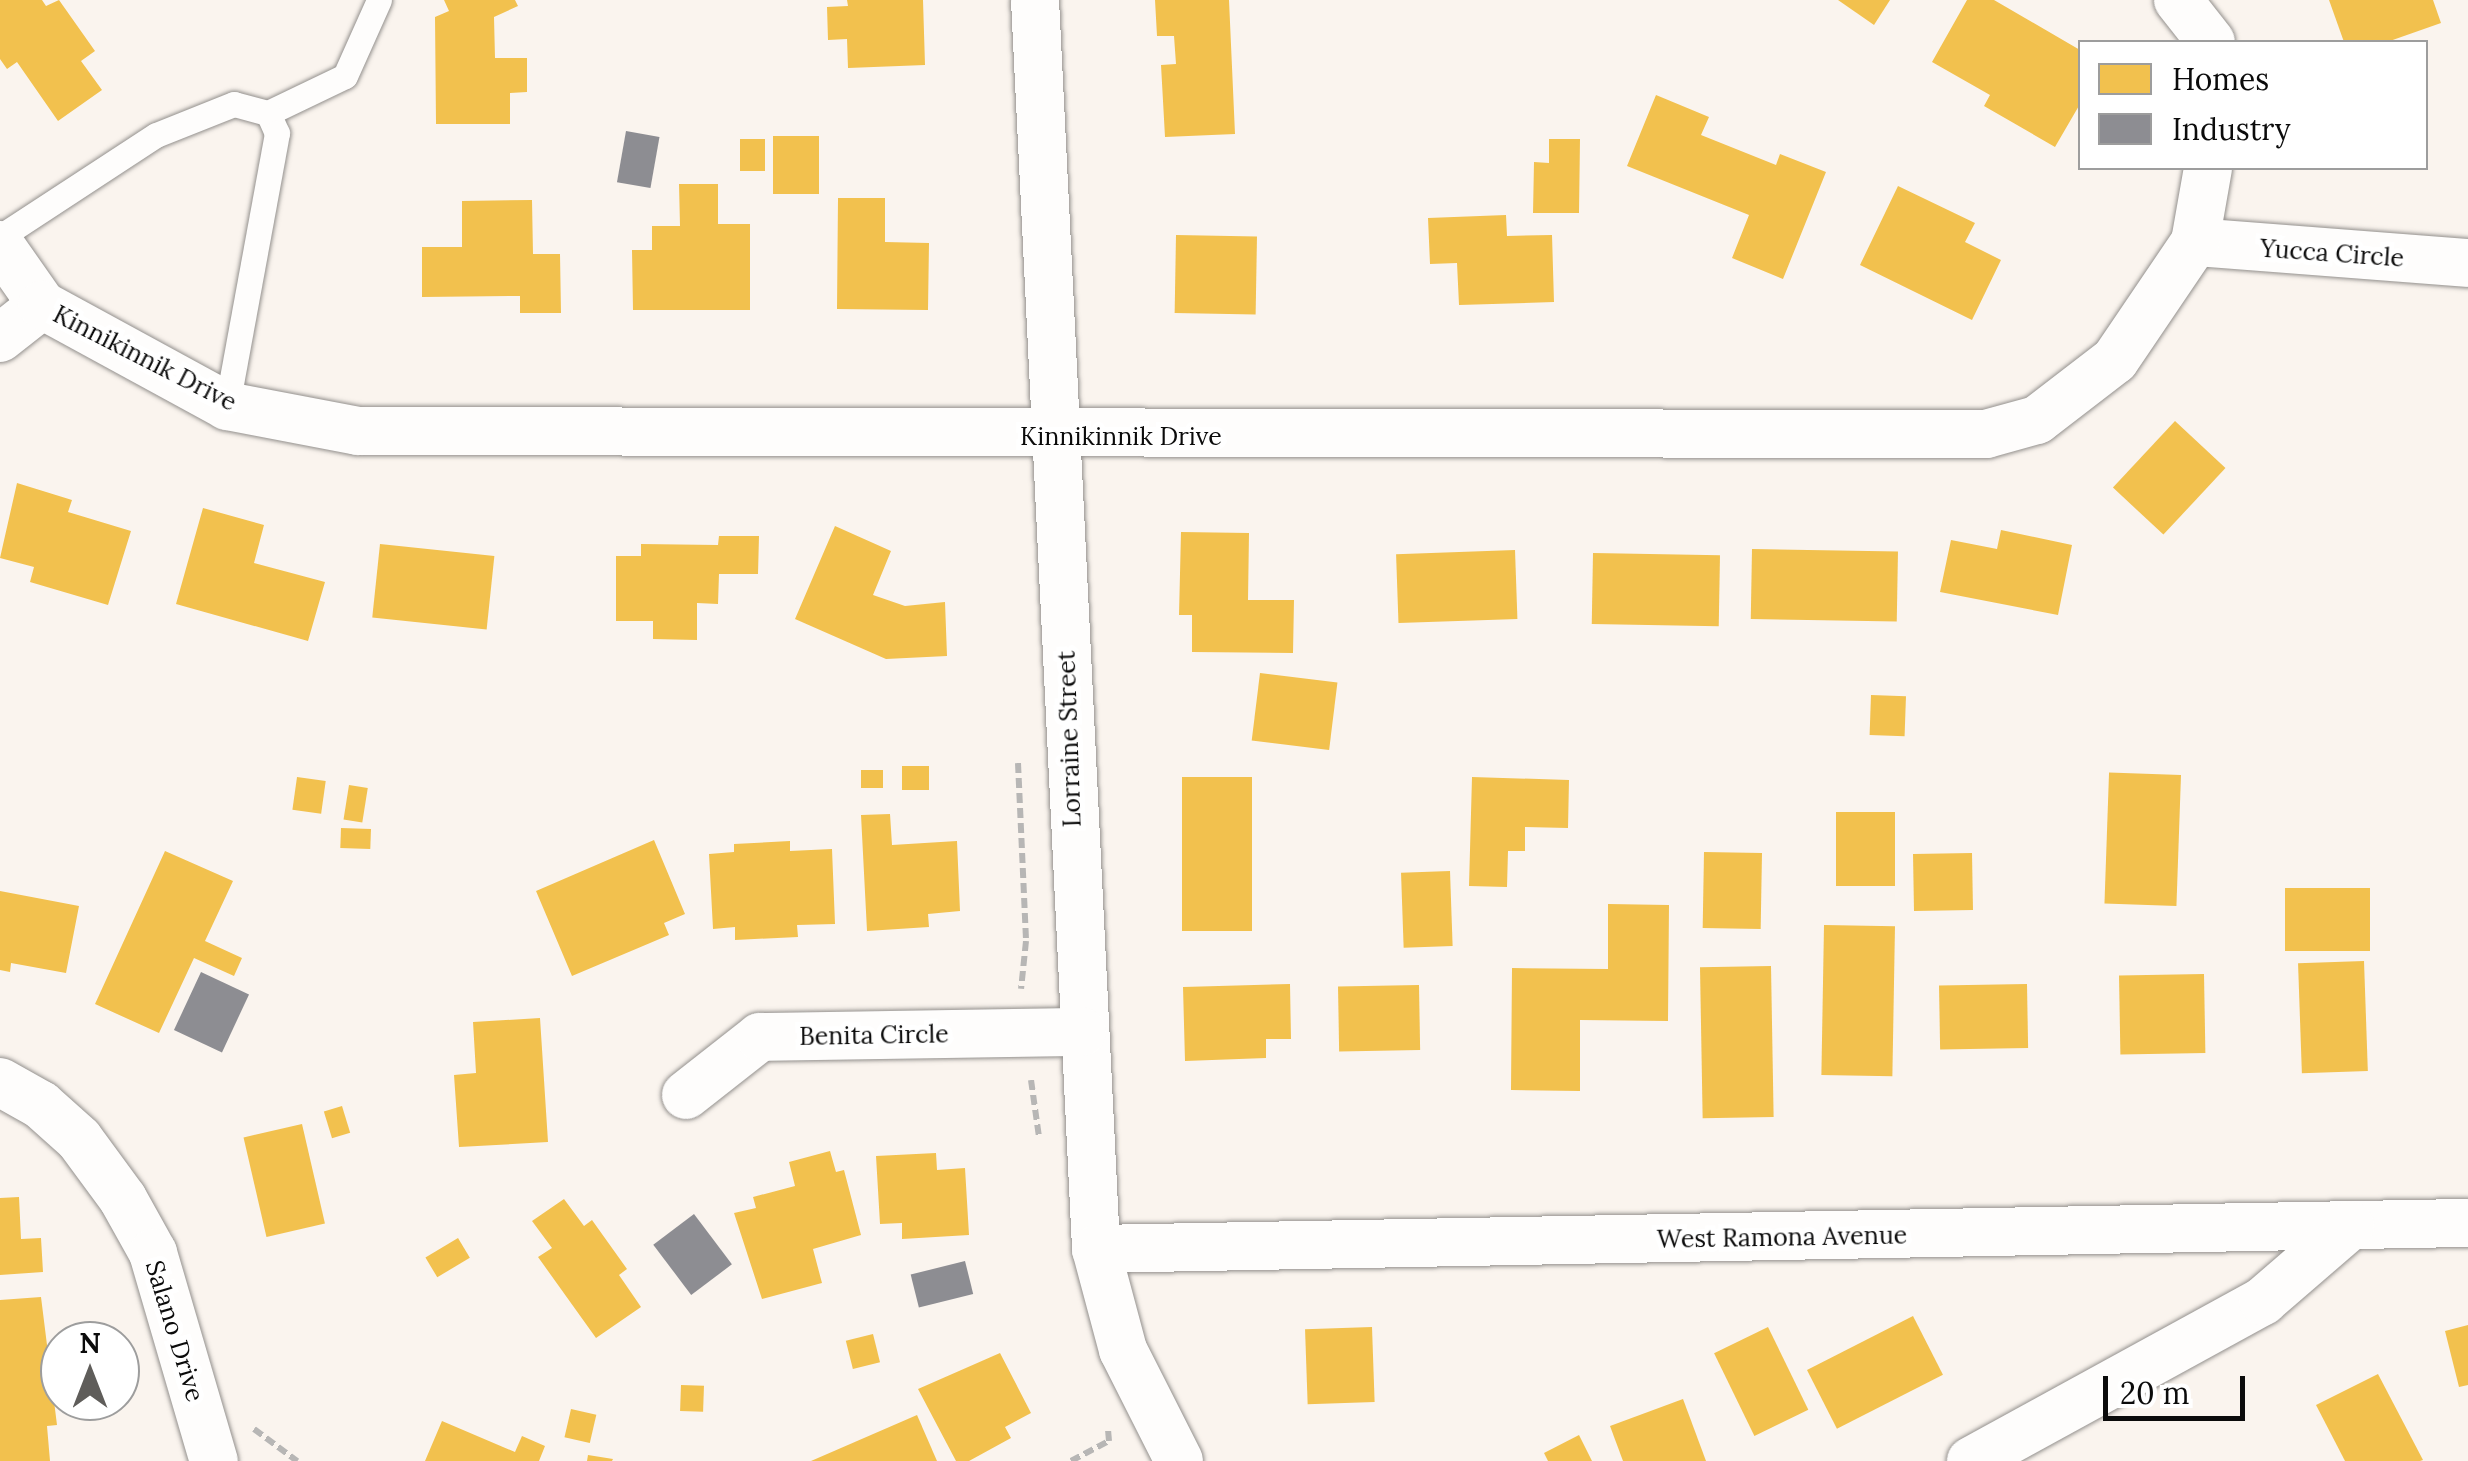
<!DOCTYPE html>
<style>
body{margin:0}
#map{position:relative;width:2468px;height:1461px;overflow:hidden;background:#faf4ee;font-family:Lora,serif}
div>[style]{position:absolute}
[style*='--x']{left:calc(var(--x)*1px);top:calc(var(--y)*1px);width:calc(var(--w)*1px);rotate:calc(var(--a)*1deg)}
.homes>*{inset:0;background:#f2c14e;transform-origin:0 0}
.industry>*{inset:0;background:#8d8d92;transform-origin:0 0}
.path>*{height:6px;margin-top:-3px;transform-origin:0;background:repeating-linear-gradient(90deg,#b7b6b5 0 10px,transparent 0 15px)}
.roads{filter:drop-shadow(0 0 2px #93908d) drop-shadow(0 0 2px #93908d)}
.service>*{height:25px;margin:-12.5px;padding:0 12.5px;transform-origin:12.5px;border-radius:12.5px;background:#fefdfc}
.minor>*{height:48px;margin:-24px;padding:0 24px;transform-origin:24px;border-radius:24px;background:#fefdfc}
span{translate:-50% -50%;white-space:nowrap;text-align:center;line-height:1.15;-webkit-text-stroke:10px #fff;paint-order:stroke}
.street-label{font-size:25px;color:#0b0b0b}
.legend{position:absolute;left:2078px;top:40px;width:350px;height:130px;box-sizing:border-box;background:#fff;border:2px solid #9d9d9d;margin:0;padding:12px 18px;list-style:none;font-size:30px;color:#0b0b0b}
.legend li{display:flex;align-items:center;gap:20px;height:50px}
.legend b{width:50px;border:2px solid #9d9d9d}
.north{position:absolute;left:40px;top:1321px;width:100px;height:100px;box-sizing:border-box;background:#fff;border:2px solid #9d9d9d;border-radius:50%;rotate:0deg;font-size:28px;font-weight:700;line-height:40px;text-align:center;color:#0b0b0b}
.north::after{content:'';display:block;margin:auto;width:35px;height:45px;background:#5f5d5a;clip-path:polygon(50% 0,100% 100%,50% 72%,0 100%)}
.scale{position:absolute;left:2103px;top:1376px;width:142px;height:45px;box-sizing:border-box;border:5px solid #0b0b0b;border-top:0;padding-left:12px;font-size:30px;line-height:35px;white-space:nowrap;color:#0b0b0b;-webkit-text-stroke:8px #fff;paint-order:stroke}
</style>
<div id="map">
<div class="homes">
<div style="clip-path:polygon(0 0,42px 0,46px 6px,59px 0,95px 51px,81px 61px,102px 90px,58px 121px,17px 62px,7px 69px,0 59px)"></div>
<div style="clip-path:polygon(444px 0,515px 0,518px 6px,494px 17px,495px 58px,527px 58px,527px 92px,510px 93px,510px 124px,436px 124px,435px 17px,449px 11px)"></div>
<div style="clip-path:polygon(847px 0,923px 0,925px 65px,848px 68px,847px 39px,828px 40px,827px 7px,848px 6px)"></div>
<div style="clip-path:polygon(1155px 0,1229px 0,1235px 134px,1165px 137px,1161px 65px,1176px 64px,1174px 36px,1157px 36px)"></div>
<div style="clip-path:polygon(1838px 0,1890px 0,1874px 25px)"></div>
<div style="clip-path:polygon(1967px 0,1994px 0,2080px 50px,2080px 104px,2055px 147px,1984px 106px,1990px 95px,1932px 62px)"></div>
<div style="clip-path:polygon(2329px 0,2433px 0,2441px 23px,2387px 42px,2344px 42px)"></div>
<div style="clip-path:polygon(1656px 95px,1709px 117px,1701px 135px,1776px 165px,1780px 154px,1826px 172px,1783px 279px,1732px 258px,1749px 215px,1627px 166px)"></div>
<div style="left:773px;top:136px;width:46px;height:58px"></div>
<div style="left:740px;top:139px;width:25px;height:32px"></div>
<div style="clip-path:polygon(1549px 139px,1580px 139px,1579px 213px,1533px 213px,1534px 162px,1549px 163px)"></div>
<div style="clip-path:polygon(679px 184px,718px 184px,718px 224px,750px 224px,750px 310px,633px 310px,632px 250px,652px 250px,652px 226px,680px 226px)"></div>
<div style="clip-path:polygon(1898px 186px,1975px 223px,1965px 242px,2001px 260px,1972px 320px,1860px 265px)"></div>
<div style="clip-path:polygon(838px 198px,885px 198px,885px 242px,929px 243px,928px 310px,837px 309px)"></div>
<div style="clip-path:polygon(532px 200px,533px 254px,560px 254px,561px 313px,520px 313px,520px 296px,422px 297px,422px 247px,462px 247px,462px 201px)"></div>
<div style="clip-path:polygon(1506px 215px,1507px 236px,1552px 235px,1554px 302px,1459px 305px,1457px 263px,1430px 264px,1428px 218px)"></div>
<div style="left:1176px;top:235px;width:81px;height:78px;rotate:1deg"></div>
<div style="left:2175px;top:421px;width:69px;height:91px;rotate:43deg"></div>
<div style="clip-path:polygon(17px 483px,72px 500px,68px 512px,131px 531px,108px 605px,30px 582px,34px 567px,0 558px)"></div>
<div style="clip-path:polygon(203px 508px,264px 525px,254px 563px,325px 582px,308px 641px,176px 604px)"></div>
<div style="clip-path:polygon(835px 526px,891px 551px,873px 595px,905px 606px,945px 602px,947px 656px,886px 659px,795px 619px)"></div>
<div style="clip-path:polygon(2001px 530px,2072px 545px,2058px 615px,1940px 592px,1951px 540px,1997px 549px)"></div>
<div style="clip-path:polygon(1181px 532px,1249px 533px,1248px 600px,1294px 600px,1293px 653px,1192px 652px,1192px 615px,1179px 615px)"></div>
<div style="clip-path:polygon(719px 536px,759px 536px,758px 574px,719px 574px,718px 604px,697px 603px,697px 640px,653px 639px,653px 621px,616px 621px,616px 556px,641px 556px,641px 544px,718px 545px)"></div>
<div style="left:380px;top:544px;width:115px;height:74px;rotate:6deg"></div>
<div style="left:1752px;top:549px;width:146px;height:70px;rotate:1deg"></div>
<div style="left:1515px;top:550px;width:69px;height:119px;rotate:88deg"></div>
<div style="left:1593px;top:553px;width:127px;height:71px;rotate:1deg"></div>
<div style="left:1260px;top:673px;width:78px;height:68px;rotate:7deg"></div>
<div style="left:1871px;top:695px;width:35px;height:40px;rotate:2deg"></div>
<div style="left:902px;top:766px;width:27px;height:24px"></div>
<div style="left:861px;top:770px;width:22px;height:18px"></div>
<div style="left:2181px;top:775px;width:131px;height:72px;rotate:92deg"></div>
<div style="left:297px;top:777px;width:29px;height:33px;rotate:8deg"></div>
<div style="left:1182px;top:777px;width:70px;height:154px"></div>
<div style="clip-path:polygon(1472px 777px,1569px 780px,1568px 828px,1525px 827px,1525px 851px,1508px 851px,1507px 887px,1469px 886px)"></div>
<div style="left:349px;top:785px;width:19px;height:35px;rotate:9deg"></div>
<div style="left:1836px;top:812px;width:59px;height:74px"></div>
<div style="clip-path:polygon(890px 814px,892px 845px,957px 841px,960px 911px,928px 914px,929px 927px,867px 931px,861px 815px)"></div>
<div style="left:341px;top:828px;width:30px;height:20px;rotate:2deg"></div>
<div style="clip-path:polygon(654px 840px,685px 914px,664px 923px,669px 935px,572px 976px,536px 891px)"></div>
<div style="clip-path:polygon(790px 841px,790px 851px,832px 849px,835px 924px,797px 925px,798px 937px,735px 940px,735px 927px,713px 929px,709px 854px,734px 852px,734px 844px)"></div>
<div style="clip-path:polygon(165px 851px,233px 881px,205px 941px,242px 958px,234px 976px,194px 958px,159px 1033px,95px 1004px)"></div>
<div style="left:1704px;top:852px;width:58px;height:76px;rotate:1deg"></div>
<div style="left:1972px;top:853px;width:57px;height:59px;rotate:89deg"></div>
<div style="left:1450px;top:871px;width:75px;height:49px;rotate:88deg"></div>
<div style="left:2285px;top:888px;width:85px;height:63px"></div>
<div style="clip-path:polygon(0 891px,79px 906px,66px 973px,11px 963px,10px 972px,0 970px)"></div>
<div style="clip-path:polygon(1608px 904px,1669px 905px,1668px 1021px,1580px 1020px,1580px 1091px,1511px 1090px,1512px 968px,1608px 969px)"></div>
<div style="left:1824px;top:925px;width:71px;height:150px;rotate:1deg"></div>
<div style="left:2364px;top:961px;width:110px;height:66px;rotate:88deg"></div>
<div style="left:1771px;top:966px;width:151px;height:71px;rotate:89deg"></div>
<div style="left:2204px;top:974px;width:79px;height:85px;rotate:89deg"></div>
<div style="clip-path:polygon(1290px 984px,1291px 1039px,1266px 1039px,1266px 1058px,1185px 1061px,1183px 987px)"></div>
<div style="left:2027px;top:984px;width:64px;height:88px;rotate:89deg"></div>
<div style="left:1419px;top:985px;width:65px;height:81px;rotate:89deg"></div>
<div style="clip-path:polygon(540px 1018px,548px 1142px,459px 1147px,454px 1075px,476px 1073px,473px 1022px)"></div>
<div style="left:342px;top:1106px;width:28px;height:19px;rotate:73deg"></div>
<div style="left:302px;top:1124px;width:102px;height:60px;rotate:77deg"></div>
<div style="clip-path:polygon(830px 1151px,836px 1172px,844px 1170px,861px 1235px,813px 1249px,822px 1283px,762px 1299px,734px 1213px,756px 1208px,753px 1197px,795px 1186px,789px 1162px)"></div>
<div style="clip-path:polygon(936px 1153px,937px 1170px,965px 1168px,969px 1235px,902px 1239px,902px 1223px,880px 1224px,876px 1156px)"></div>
<div style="clip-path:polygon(19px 1197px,21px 1239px,41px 1238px,43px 1272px,0 1275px,0 1198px)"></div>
<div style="clip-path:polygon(564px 1199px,584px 1226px,592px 1220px,627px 1269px,619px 1275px,641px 1307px,596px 1338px,538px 1257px,552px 1248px,532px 1221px)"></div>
<div style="left:458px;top:1238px;width:23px;height:38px;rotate:59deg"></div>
<div style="clip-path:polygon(41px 1297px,57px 1425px,47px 1426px,50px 1461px,0 1461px,0 1300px)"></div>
<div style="left:1913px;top:1316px;width:66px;height:119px;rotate:63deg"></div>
<div style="clip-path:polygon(2468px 1325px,2468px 1385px,2459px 1387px,2445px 1331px)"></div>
<div style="left:1372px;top:1327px;width:75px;height:67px;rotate:88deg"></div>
<div style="left:1768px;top:1327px;width:92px;height:60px;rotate:64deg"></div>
<div style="left:873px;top:1334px;width:29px;height:28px;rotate:76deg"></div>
<div style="clip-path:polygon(1000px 1353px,1031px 1413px,1005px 1427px,1011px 1438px,969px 1461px,956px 1461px,918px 1389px)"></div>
<div style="clip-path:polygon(2378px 1374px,2423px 1460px,2420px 1461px,2345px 1461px,2316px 1405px)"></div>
<div style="left:681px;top:1385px;width:23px;height:26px;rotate:2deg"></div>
<div style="clip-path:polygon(1683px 1399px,1706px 1461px,1623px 1461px,1610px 1426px)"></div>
<div style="left:571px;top:1409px;width:26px;height:29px;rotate:13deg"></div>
<div style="clip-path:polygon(917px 1415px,937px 1461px,811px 1461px)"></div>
<div style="clip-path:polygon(442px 1421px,515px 1452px,522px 1436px,545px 1446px,539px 1461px,425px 1461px)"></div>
<div style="clip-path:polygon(1579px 1435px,1592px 1461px,1548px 1461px,1544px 1453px)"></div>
<div style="clip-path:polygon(588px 1455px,613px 1459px,612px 1461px,587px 1461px)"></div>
</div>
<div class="industry">
<div style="left:626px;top:131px;width:34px;height:52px;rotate:10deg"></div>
<div style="left:201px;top:972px;width:53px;height:64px;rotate:25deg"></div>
<div style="left:694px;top:1214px;width:63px;height:51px;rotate:53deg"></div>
<div style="left:965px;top:1261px;width:34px;height:56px;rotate:76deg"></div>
</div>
<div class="path">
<div style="--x:1018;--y:763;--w:178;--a:87.4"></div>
<div style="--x:1026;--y:941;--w:48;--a:95.9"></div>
<div style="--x:1031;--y:1080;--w:58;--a:82"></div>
<div style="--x:254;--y:1429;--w:54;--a:36.7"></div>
<div style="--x:1071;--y:1461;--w:43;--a:-27.8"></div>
<div style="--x:1109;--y:1441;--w:12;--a:-95"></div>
</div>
<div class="roads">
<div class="service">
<div style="--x:268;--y:113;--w:85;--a:-25.7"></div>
<div style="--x:345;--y:76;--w:83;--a:-65.9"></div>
<div style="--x:0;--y:237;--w:186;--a:-33.2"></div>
<div style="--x:156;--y:135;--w:84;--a:-21.7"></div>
<div style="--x:234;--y:104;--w:35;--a:15"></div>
<div style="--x:268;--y:113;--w:22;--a:66"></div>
<div style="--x:277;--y:133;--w:278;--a:100.4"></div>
</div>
<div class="minor">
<div style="--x:1035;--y:0;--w:1250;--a:87.2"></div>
<div style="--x:1096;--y:1249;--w:105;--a:75"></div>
<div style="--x:1123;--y:1350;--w:124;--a:63.2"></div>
<div style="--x:2178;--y:0;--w:53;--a:51.8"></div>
<div style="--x:2195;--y:242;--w:274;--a:4.4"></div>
<div style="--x:0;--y:245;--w:73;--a:55"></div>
<div style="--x:0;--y:338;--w:53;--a:-38.2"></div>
<div style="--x:42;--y:305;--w:211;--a:28.6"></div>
<div style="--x:227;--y:406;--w:133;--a:10.8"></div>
<div style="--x:358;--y:431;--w:1628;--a:0.11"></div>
<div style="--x:1986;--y:434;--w:53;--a:-15.4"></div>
<div style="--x:2037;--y:420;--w:98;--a:-37.6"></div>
<div style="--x:2115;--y:360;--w:143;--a:-55.9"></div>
<div style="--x:2195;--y:242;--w:75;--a:-80"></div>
<div style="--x:0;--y:1082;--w:47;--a:29.3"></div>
<div style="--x:41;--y:1105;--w:51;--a:41.8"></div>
<div style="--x:79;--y:1139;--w:74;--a:53.7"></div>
<div style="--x:123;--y:1199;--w:62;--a:60.9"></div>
<div style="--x:153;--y:1253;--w:217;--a:73.7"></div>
<div style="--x:686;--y:1095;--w:94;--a:-38.1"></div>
<div style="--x:760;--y:1037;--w:322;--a:-0.9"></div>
<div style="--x:1096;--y:1249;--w:1372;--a:-1.09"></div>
<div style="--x:1971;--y:1461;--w:333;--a:-28.7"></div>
<div style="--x:2263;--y:1301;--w:115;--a:-40.8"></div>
</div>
</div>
<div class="street-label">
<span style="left:2332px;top:253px;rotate:4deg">Yucca Circle</span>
<span style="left:145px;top:358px;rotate:27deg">Kinnikinnik Drive</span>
<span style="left:1121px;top:436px">Kinnikinnik Drive</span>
<span style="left:1069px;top:739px;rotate:-92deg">Lorraine Street</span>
<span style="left:874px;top:1035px;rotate:-1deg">Benita Circle</span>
<span style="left:1782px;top:1237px;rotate:-1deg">West Ramona Avenue</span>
<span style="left:175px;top:1331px;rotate:73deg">Salano Drive</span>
</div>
<ul class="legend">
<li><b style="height:28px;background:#f2c14e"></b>Homes</li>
<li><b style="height:28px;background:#8d8d92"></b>Industry</li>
</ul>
<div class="north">N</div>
<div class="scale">20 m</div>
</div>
